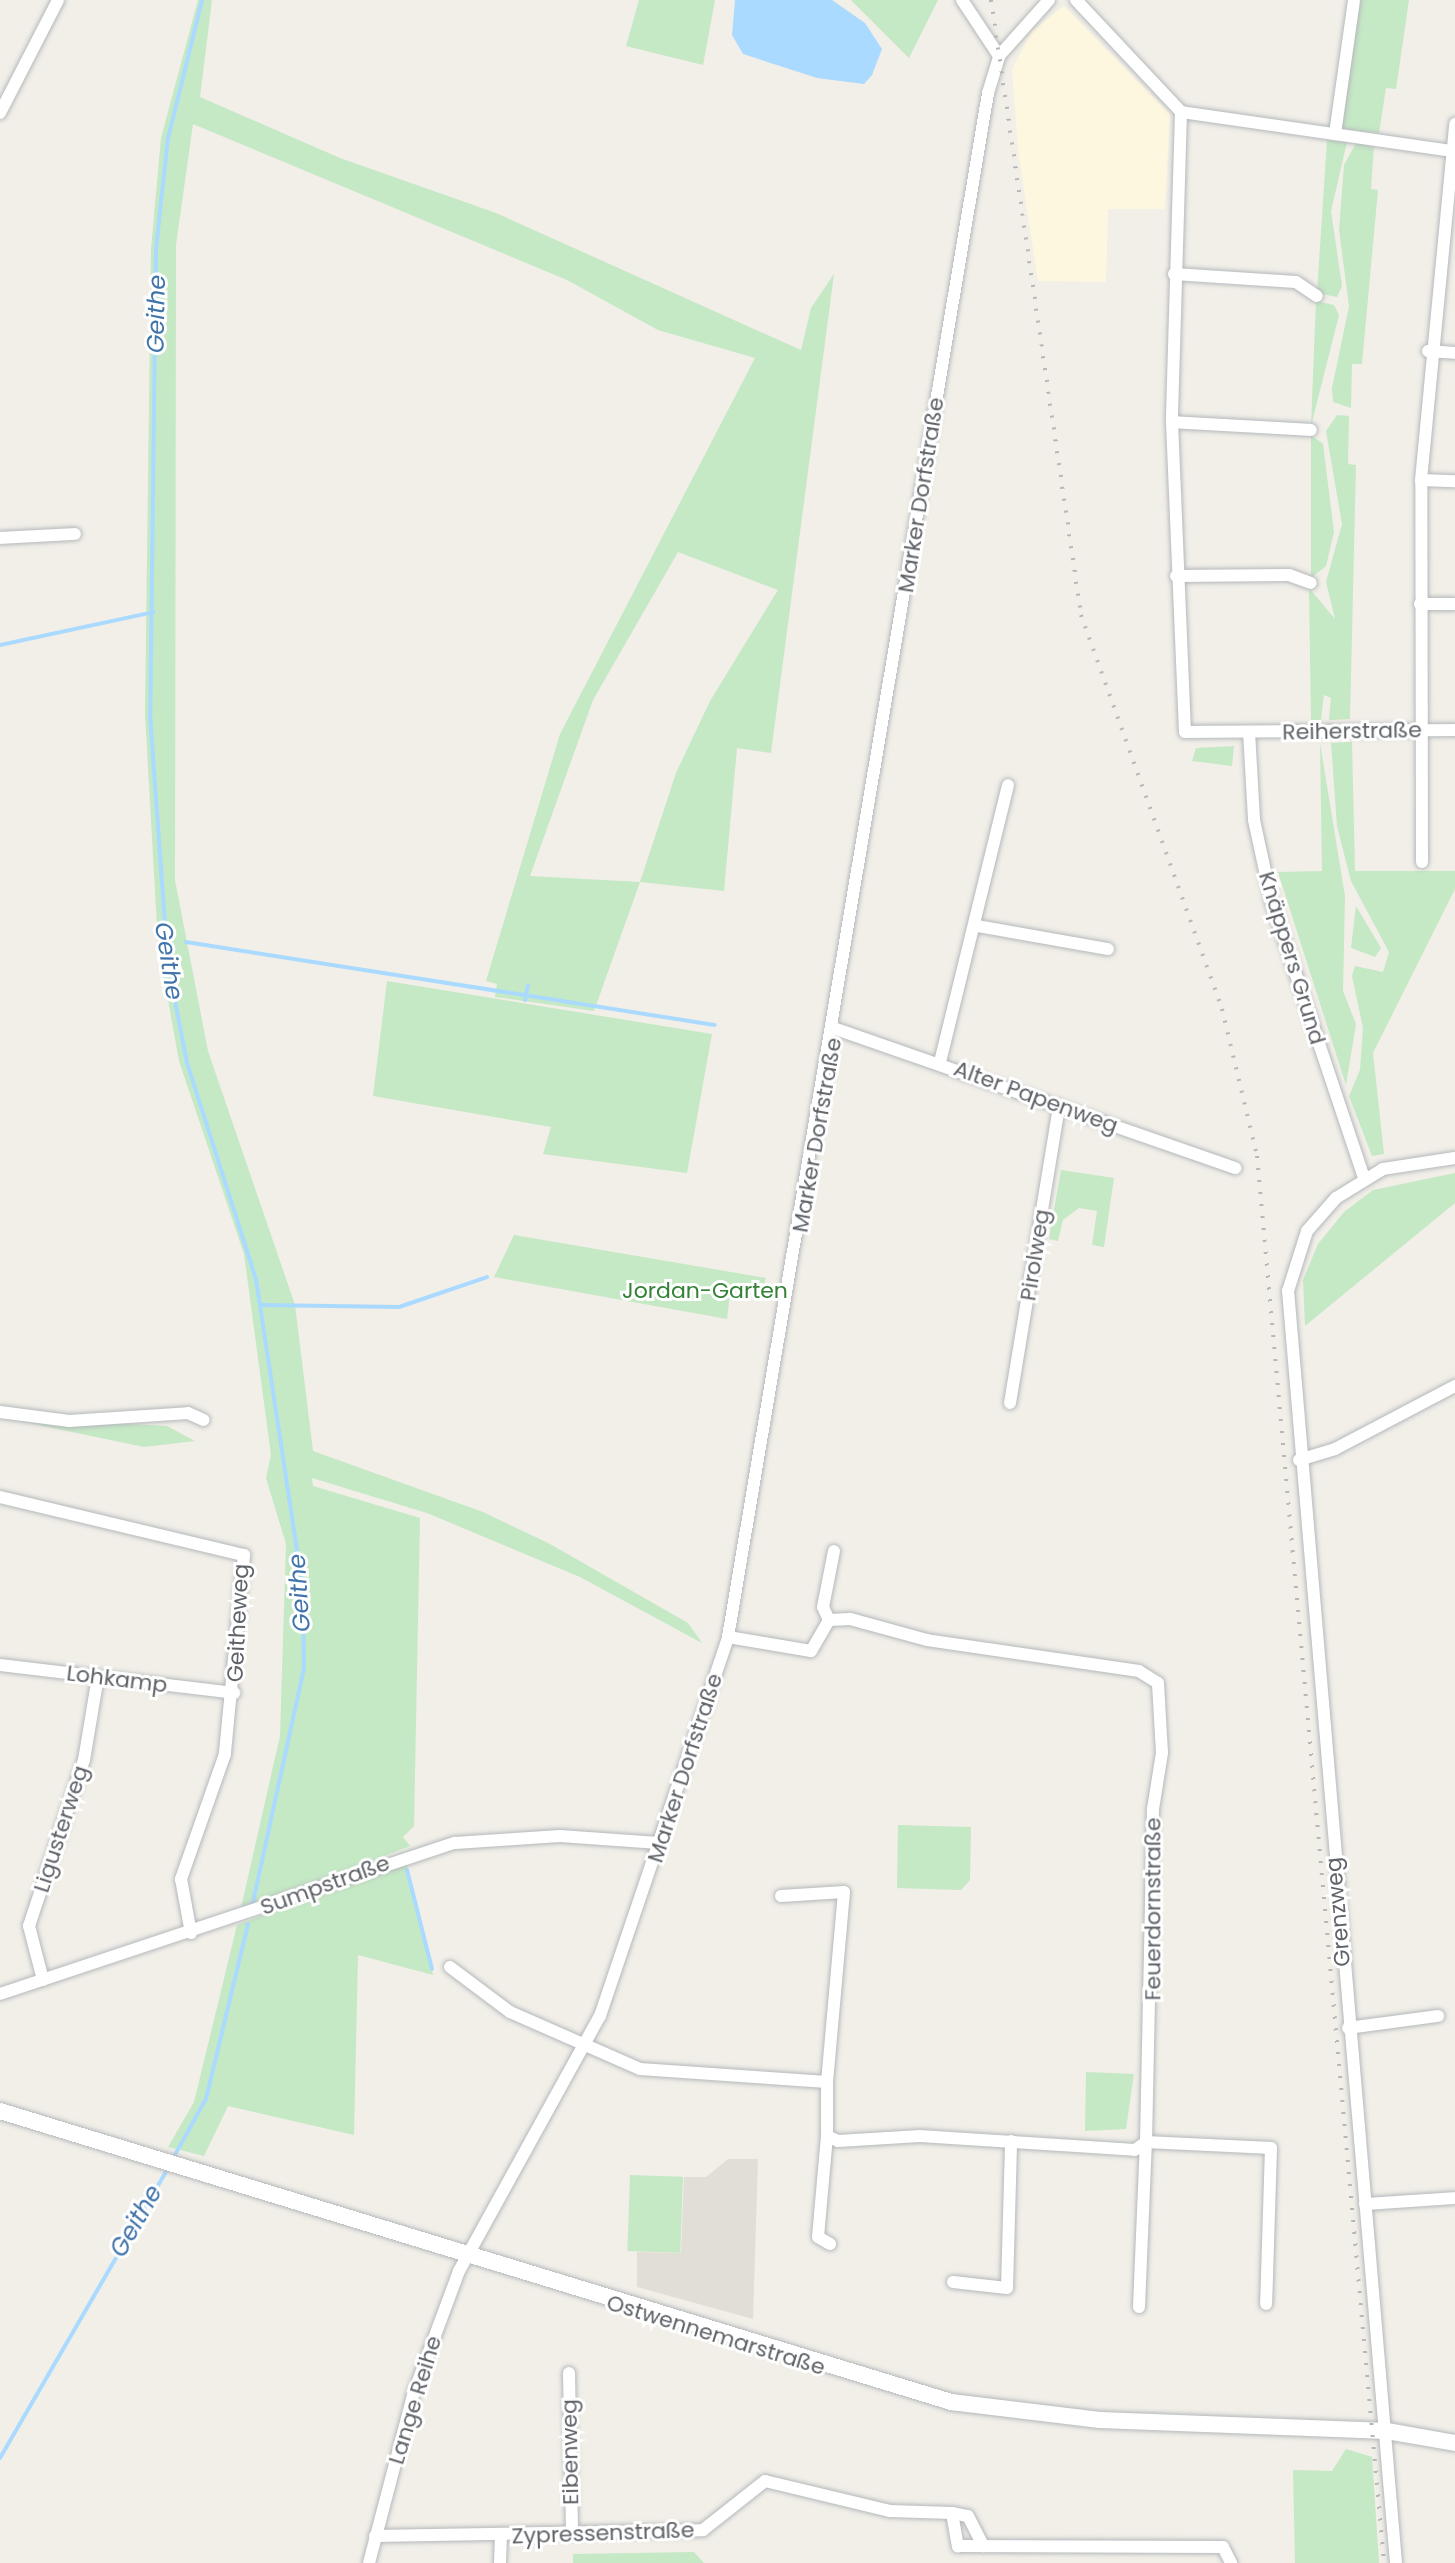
<!DOCTYPE html>
<meta charset="utf-8">
<style>
body{margin:0}
#map{position:relative;width:1455px;height:2563px;overflow:hidden;background:#f1efe8;font-family:Poppins,sans-serif}
div>[style]{position:absolute}
[style*='--x']{left:calc(var(--x)*1px);top:calc(var(--y)*1px);width:calc(var(--w)*1px);rotate:calc(var(--a)*1deg)}
.commercial>*{inset:0;background:#fef7e0}
.education>*{inset:0;background:#e1ded6}
.green>*{inset:0;background:#c5e8c5;transform-origin:0 0}
.water>*{inset:0;background:#aadaff}
.stream>*{height:4px;margin:-2px;padding:0 2px;transform-origin:2px;border-radius:2px;background:#aadaff}
.roads{filter:drop-shadow(0 0 2px #b5b8bc) drop-shadow(0 0 2px #b5b8bc)}
.street>*{height:12px;margin:-6px;padding:0 6px;transform-origin:6px;border-radius:6px;background:#fff}
.secondary>*{height:16px;margin:-8px;padding:0 8px;transform-origin:8px;border-radius:8px;background:#fff}
.rail>*{height:4px;margin-top:-2px;transform-origin:0;background:repeating-linear-gradient(90deg,#b6b7b8 0 2px,transparent 0 12px)}
span{translate:-50% -50%;white-space:nowrap;text-align:center;line-height:1.15;-webkit-text-stroke:6px #fff;paint-order:stroke}
.street-label{font-size:22px;color:#5f6368}
.park-label{font-size:22px;color:#348238}
.water-label{font-size:24px;color:#4174aa;font-style:italic}
</style>
<div id="map">
<div class="commercial">
<div style="clip-path:polygon(1064px 6px,1170px 114px,1165px 209px,1108px 209px,1106px 282px,1038px 281px,1018px 151px,1012px 70px,1031px 32px)"></div>
</div>
<div class="education">
<div style="clip-path:polygon(728px 2159px,758px 2159px,753px 2319px,637px 2287px,637px 2252px,681px 2253px,684px 2177px,706px 2177px)"></div>
</div>
<div class="green">
<div style="clip-path:polygon(evenodd,198px 0,212px 0,200px 97px,340px 158px,496px 213px,801px 350px,811px 308px,834px 274px,771px 753px,737px 748px,724px 891px,640px 882px,594px 1011px,495px 997px,497px 984px,486px 981px,560px 734px,755px 358px,658px 330px,567px 280px,193px 124px,176px 245px,175px 880px,208px 1051px,295px 1305px,313px 1451px,483px 1512px,550px 1544px,688px 1623px,702px 1643px,580px 1577px,427px 1513px,312px 1478px,313px 1486px,420px 1518px,414px 1826px,403px 1837px,410px 1846px,240px 1912px,280px 1736px,286px 1544px,266px 1478px,271px 1455px,244px 1254px,179px 1061px,158px 944px,145px 714px,151px 249px,161px 138px,198px 0,678px 552px,778px 590px,710px 701px,676px 773px,640px 882px,530px 876px,593px 700px,678px 552px)"></div>
<div style="clip-path:polygon(639px 0,715px 0,703px 65px,626px 46px)"></div>
<div style="clip-path:polygon(851px 0,938px 0,909px 58px)"></div>
<div style="clip-path:polygon(1356px 0,1409px 0,1396px 89px,1386px 88px,1379px 133px,1338px 128px)"></div>
<div style="clip-path:polygon(1327px 140px,1347px 142px,1331px 211px,1342px 286px,1337px 297px,1317px 293px)"></div>
<div style="clip-path:polygon(1356px 143px,1374px 147px,1371px 189px,1378px 190px,1362px 364px,1352px 364px,1351px 408px,1333px 402px,1332px 388px,1349px 306px,1339px 230px,1344px 165px)"></div>
<div style="clip-path:polygon(1316px 301px,1334px 305px,1339px 315px,1311px 426px)"></div>
<div style="clip-path:polygon(1337px 415px,1349px 416px,1348px 464px,1356px 465px,1350px 719px,1329px 720px,1331px 698px,1324px 695px,1321px 720px,1311px 720px,1309px 588px,1335px 619px,1326px 582px,1342px 524px,1326px 431px)"></div>
<div style="clip-path:polygon(1311px 435px,1323px 444px,1334px 532px,1326px 566px,1311px 578px)"></div>
<div style="clip-path:polygon(1352px 742px,1355px 871px,1455px 871px,1455px 889px,1373px 1053px,1384px 1154px,1372px 1156px,1349px 1096px,1360px 1070px,1363px 1028px,1352px 976px,1355px 966px,1383px 972px,1389px 952px,1351px 881px,1337px 826px,1331px 743px)"></div>
<div style="clip-path:polygon(1320px 743px,1345px 896px,1343px 991px,1356px 1024px,1346px 1085px,1278px 872px,1322px 871px)"></div>
<div style="clip-path:polygon(1234px 746px,1232px 766px,1192px 761px,1196px 748px)"></div>
<div style="clip-path:polygon(1356px 906px,1381px 948px,1375px 957px,1351px 948px)"></div>
<div style="clip-path:polygon(387px 981px,712px 1034px,687px 1173px,543px 1154px,551px 1127px,373px 1096px)"></div>
<div style="clip-path:polygon(1061px 1170px,1114px 1178px,1104px 1247px,1092px 1245px,1097px 1211px,1079px 1208px,1063px 1220px,1058px 1241px,1049px 1239px)"></div>
<div style="clip-path:polygon(1455px 1173px,1455px 1203px,1305px 1326px,1303px 1280px,1318px 1244px,1344px 1212px,1373px 1190px)"></div>
<div style="clip-path:polygon(514px 1235px,766px 1278px,762px 1290px,731px 1285px,727px 1319px,494px 1277px)"></div>
<div style="clip-path:polygon(0 1417px,167px 1426px,195px 1441px,144px 1447px)"></div>
<div style="clip-path:polygon(898px 1825px,971px 1827px,970px 1880px,961px 1890px,897px 1888px)"></div>
<div style="clip-path:polygon(406px 1861px,433px 1975px,358px 1955px,354px 2135px,228px 2106px,204px 2156px,168px 2147px,194px 2102px,237px 1925px)"></div>
<div style="clip-path:polygon(1086px 2072px,1134px 2074px,1126px 2129px,1085px 2131px)"></div>
<div style="left:630px;top:2175px;width:53px;height:76px;rotate:2deg"></div>
<div style="clip-path:polygon(1346px 2449px,1372px 2457px,1379px 2563px,1295px 2563px,1293px 2470px,1332px 2471px)"></div>
<div style="clip-path:polygon(694px 2552px,704px 2563px,573px 2563px,573px 2554px)"></div>
</div>
<div class="water">
<div style="clip-path:polygon(735px 0,832px 0,865px 23px,882px 49px,872px 75px,864px 84px,817px 78px,743px 54px,732px 35px)"></div>
</div>
<div class="stream">
<div style="--x:202;--y:0;--w:142;--a:103.8"></div>
<div style="--x:168;--y:138;--w:111;--a:96.2"></div>
<div style="--x:156;--y:248;--w:467;--a:90.7"></div>
<div style="--x:150;--y:715;--w:251;--a:85.9"></div>
<div style="--x:168;--y:965;--w:100;--a:79"></div>
<div style="--x:187;--y:1063;--w:227;--a:72.3"></div>
<div style="--x:256;--y:1279;--w:314;--a:81.4"></div>
<div style="--x:303;--y:1589;--w:79;--a:89.3"></div>
<div style="--x:304;--y:1668;--w:244;--a:102.3"></div>
<div style="--x:0;--y:645;--w:157;--a:-12.1"></div>
<div style="--x:186;--y:942;--w:535;--a:8.92"></div>
<div style="--x:525;--y:1000;--w:15;--a:-79"></div>
<div style="--x:261;--y:1305;--w:138;--a:0.8"></div>
<div style="--x:399;--y:1307;--w:93;--a:-18.8"></div>
<div style="--x:407;--y:1870;--w:102;--a:75.8"></div>
<div style="--x:172;--y:2160;--w:70;--a:-60.9"></div>
<div style="--x:206;--y:2099;--w:180;--a:-76.5"></div>
<div style="--x:0;--y:2458;--w:335;--a:-59.9"></div>
</div>
<div class="roads">
<div class="street">
<div style="--x:962;--y:0;--w:67;--a:56.5"></div>
<div style="--x:1076;--y:0;--w:154;--a:46.8"></div>
<div style="--x:1181;--y:112;--w:310;--a:91.7"></div>
<div style="--x:1172;--y:422;--w:310;--a:87.6"></div>
<div style="--x:1185;--y:732;--w:270;--a:-0.4"></div>
<div style="--x:1181;--y:112;--w:272;--a:8.2"></div>
<div style="--x:0;--y:113;--w:127;--a:-62.8"></div>
<div style="--x:1335;--y:134;--w:135;--a:-81.9"></div>
<div style="--x:1174;--y:274;--w:122;--a:3.8"></div>
<div style="--x:1296;--y:282;--w:25;--a:34"></div>
<div style="--x:1428;--y:351;--w:27;--a:4"></div>
<div style="--x:1172;--y:422;--w:139;--a:3.3"></div>
<div style="--x:1421;--y:480;--w:34;--a:2"></div>
<div style="--x:0;--y:538;--w:75;--a:-3.1"></div>
<div style="--x:1176;--y:576;--w:113;--a:-0.5"></div>
<div style="--x:1289;--y:575;--w:23;--a:20"></div>
<div style="--x:1420;--y:604;--w:35;--a:0"></div>
<div style="--x:1249;--y:732;--w:88;--a:86.7"></div>
<div style="--x:1254;--y:820;--w:85;--a:77.8"></div>
<div style="--x:1272;--y:903;--w:290;--a:71.5"></div>
<div style="--x:1422;--y:862;--w:382;--a:-90.1"></div>
<div style="--x:1421;--y:480;--w:358;--a:-84.5"></div>
<div style="--x:977;--y:926;--w:133;--a:10"></div>
<div style="--x:836;--y:1029;--w:423;--a:19.2"></div>
<div style="--x:940;--y:1062;--w:285;--a:-76.2"></div>
<div style="--x:1010;--y:1403;--w:301;--a:-80.6"></div>
<div style="--x:0;--y:1412;--w:70;--a:7.4"></div>
<div style="--x:69;--y:1421;--w:119;--a:-3.8"></div>
<div style="--x:188;--y:1413;--w:17;--a:24"></div>
<div style="--x:1299;--y:1460;--w:38;--a:-17"></div>
<div style="--x:1335;--y:1449;--w:136;--a:-27.7"></div>
<div style="--x:0;--y:1497;--w:251;--a:13.4"></div>
<div style="--x:244;--y:1555;--w:200;--a:95.5"></div>
<div style="--x:225;--y:1754;--w:133;--a:109.4"></div>
<div style="--x:181;--y:1879;--w:55;--a:79.5"></div>
<div style="--x:829;--y:1620;--w:14;--a:-115"></div>
<div style="--x:823;--y:1607;--w:57;--a:-78.9"></div>
<div style="--x:0;--y:1665;--w:236;--a:6.8"></div>
<div style="--x:781;--y:1896;--w:63;--a:-3.6"></div>
<div style="--x:844;--y:1892;--w:191;--a:95.1"></div>
<div style="--x:450;--y:1967;--w:75;--a:36.9"></div>
<div style="--x:510;--y:2012;--w:142;--a:23.7"></div>
<div style="--x:640;--y:2069;--w:187;--a:4"></div>
<div style="--x:827;--y:2082;--w:54;--a:90"></div>
<div style="--x:827;--y:2136;--w:12;--a:24"></div>
<div style="--x:838;--y:2141;--w:82;--a:-3.5"></div>
<div style="--x:920;--y:2136;--w:215;--a:3.7"></div>
<div style="--x:1135;--y:2150;--w:14;--a:-36"></div>
<div style="--x:1146;--y:2142;--w:333;--a:-88.8"></div>
<div style="--x:1153;--y:1809;--w:57;--a:-80.9"></div>
<div style="--x:1162;--y:1753;--w:70;--a:-93.3"></div>
<div style="--x:1158;--y:1683;--w:22;--a:-148"></div>
<div style="--x:1139;--y:1671;--w:214;--a:-171.7"></div>
<div style="--x:927;--y:1640;--w:80;--a:-164.7"></div>
<div style="--x:850;--y:1619;--w:21;--a:177"></div>
<div style="--x:829;--y:1620;--w:36;--a:120"></div>
<div style="--x:811;--y:1651;--w:84;--a:-170.4"></div>
<div style="--x:43;--y:1980;--w:56;--a:-104.5"></div>
<div style="--x:29;--y:1926;--w:175;--a:-71.7"></div>
<div style="--x:84;--y:1760;--w:85;--a:-80.5"></div>
<div style="--x:0;--y:1994;--w:479;--a:-18.4"></div>
<div style="--x:455;--y:1843;--w:105;--a:-3.8"></div>
<div style="--x:560;--y:1836;--w:99;--a:4"></div>
<div style="--x:1348;--y:2028;--w:91;--a:-7.6"></div>
<div style="--x:827;--y:2136;--w:101;--a:95.1"></div>
<div style="--x:818;--y:2237;--w:14;--a:30"></div>
<div style="--x:1365;--y:2204;--w:90;--a:-3.8"></div>
<div style="--x:953;--y:2282;--w:54;--a:6.3"></div>
<div style="--x:1007;--y:2288;--w:147;--a:-88.4"></div>
<div style="--x:1139;--y:2307;--w:165;--a:-87.6"></div>
<div style="--x:1146;--y:2142;--w:125;--a:2.7"></div>
<div style="--x:1271;--y:2148;--w:156;--a:91.8"></div>
<div style="--x:569;--y:2373;--w:159;--a:88.9"></div>
<div style="--x:952;--y:2513;--w:16;--a:11"></div>
<div style="--x:968;--y:2516;--w:34;--a:63"></div>
<div style="--x:375;--y:2536;--w:328;--a:-1"></div>
<div style="--x:703;--y:2530;--w:79;--a:-38.3"></div>
<div style="--x:765;--y:2481;--w:129;--a:13.5"></div>
<div style="--x:890;--y:2511;--w:62;--a:1.8"></div>
<div style="--x:952;--y:2513;--w:34;--a:80"></div>
<div style="--x:958;--y:2546;--w:265;--a:0.2"></div>
<div style="--x:1223;--y:2547;--w:18;--a:63"></div>
<div style="--x:369;--y:2563;--w:177;--a:-75.3"></div>
<div style="--x:414;--y:2392;--w:129;--a:-69.6"></div>
<div style="--x:459;--y:2271;--w:291;--a:-61.1"></div>
<div style="--x:600;--y:2016;--w:400;--a:-71.3"></div>
<div style="--x:728;--y:1637;--w:1566;--a:-80.44"></div>
<div style="--x:988;--y:93;--w:39;--a:-73"></div>
<div style="--x:999;--y:56;--w:75;--a:-48.2"></div>
<div style="--x:500;--y:2563;--w:26;--a:-88"></div>
<div style="--x:1396;--y:2563;--w:1277;--a:-94.85"></div>
<div style="--x:1288;--y:1291;--w:63;--a:-72.4"></div>
<div style="--x:1307;--y:1231;--w:44;--a:-48.7"></div>
<div style="--x:1336;--y:1198;--w:55;--a:-31.7"></div>
<div style="--x:1383;--y:1169;--w:73;--a:-8.7"></div>
</div>
<div class="secondary">
<div style="--x:0;--y:2111;--w:995;--a:17.01"></div>
<div style="--x:951;--y:2402;--w:150;--a:6.9"></div>
<div style="--x:1100;--y:2420;--w:287;--a:2.2"></div>
<div style="--x:1387;--y:2431;--w:69;--a:10"></div>
</div>
</div>
<div class="rail">
<div style="--x:991;--y:0;--w:622;--a:81.67"></div>
<div style="--x:1081;--y:615;--w:418;--a:70.3"></div>
<div style="--x:1222;--y:1009;--w:151;--a:76.6"></div>
<div style="--x:1257;--y:1156;--w:1413;--a:84.84"></div>
</div>
<div class="street-label">
<span style="left:921px;top:495px;rotate:-81deg">Marker Dorfstraße</span>
<span style="left:1352px;top:731px;rotate:-1deg">Reiherstraße</span>
<span style="left:1292px;top:958px;rotate:73deg">Knäppers Grund</span>
<span style="left:1036px;top:1097px;rotate:20deg">Alter Papenweg</span>
<span style="left:817px;top:1135px;rotate:-80deg">Marker Dorfstraße</span>
<span style="left:1035px;top:1255px;rotate:-81deg">Pirolweg</span>
<span style="left:238px;top:1623px;rotate:-87deg">Geitheweg</span>
<span style="left:117px;top:1679px;rotate:7deg">Lohkamp</span>
<span style="left:685px;top:1768px;rotate:-72deg">Marker Dorfstraße</span>
<span style="left:61px;top:1829px;rotate:-72deg">Ligusterweg</span>
<span style="left:325px;top:1885px;rotate:-20deg">Sumpstraße</span>
<span style="left:1153px;top:1909px;rotate:-90deg">Feuerdornstraße</span>
<span style="left:1338px;top:1912px;rotate:-95deg">Grenzweg</span>
<span style="left:716px;top:2335px;rotate:17deg">Ostwennemarstraße</span>
<span style="left:415px;top:2400px;rotate:-73deg">Lange Reihe</span>
<span style="left:570px;top:2452px;rotate:-91deg">Eibenweg</span>
<span style="left:603px;top:2533px;rotate:-2deg">Zypressenstraße</span>
</div>
<div class="park-label">
<span style="left:705px;top:1291px">Jordan-Garten</span>
</div>
<div class="water-label">
<span style="left:156px;top:314px;rotate:-89deg">Geithe</span>
<span style="left:169px;top:961px;rotate:81deg">Geithe</span>
<span style="left:299px;top:1593px;rotate:-94deg">Geithe</span>
<span style="left:136px;top:2221px;rotate:-60deg">Geithe</span>
</div>
</div>
